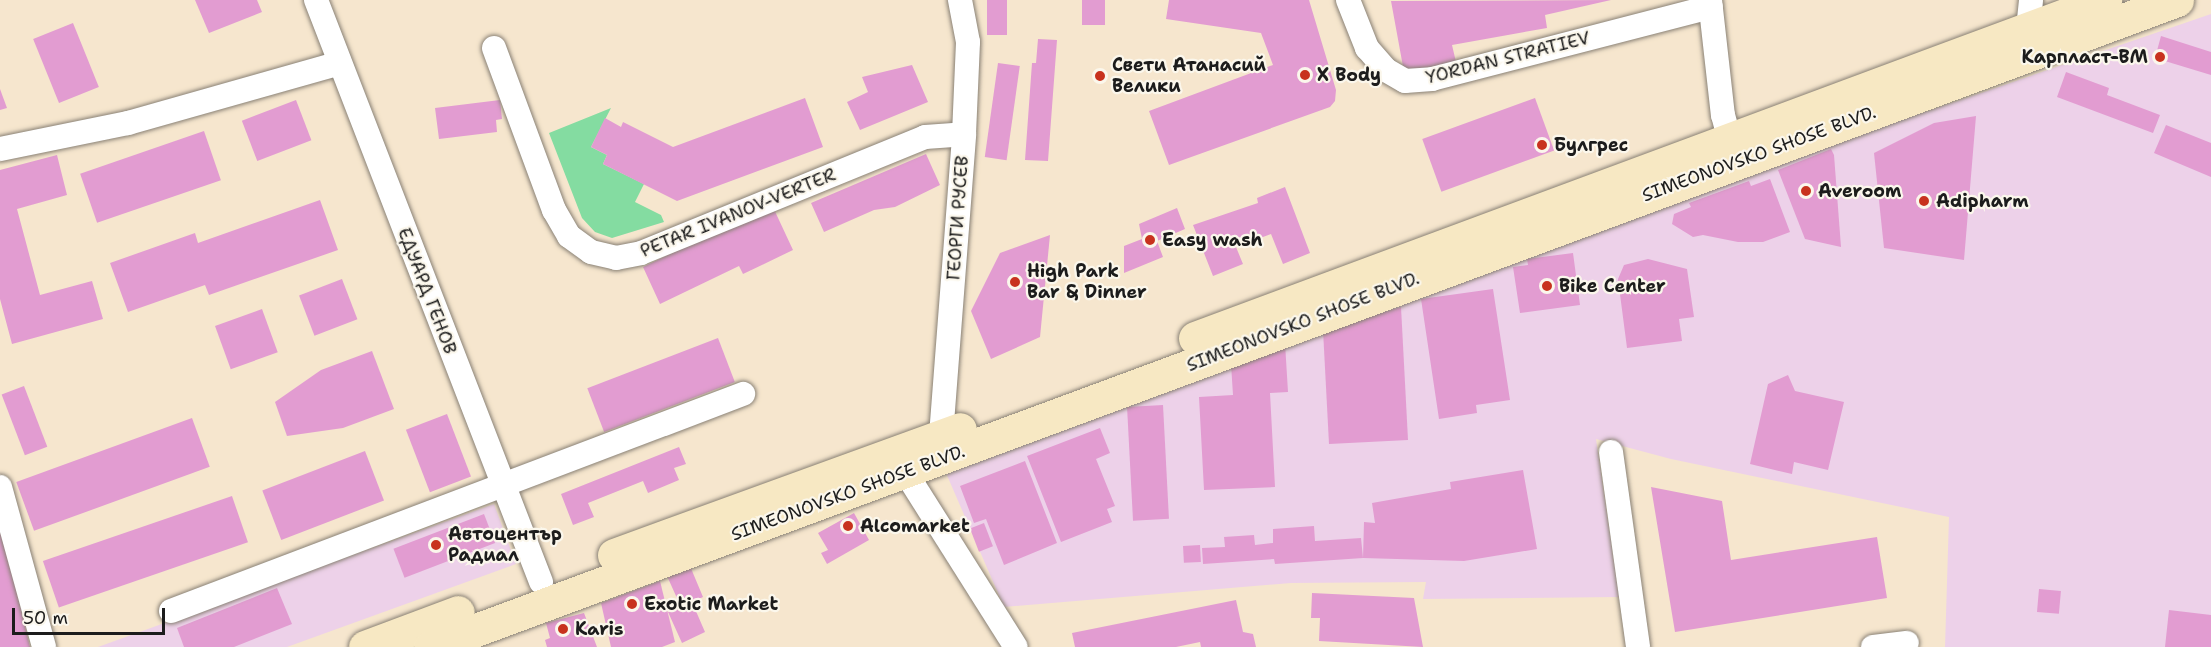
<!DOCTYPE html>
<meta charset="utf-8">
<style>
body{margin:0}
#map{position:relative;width:2211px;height:647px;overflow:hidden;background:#f6e6ce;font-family:"Shantell Sans",sans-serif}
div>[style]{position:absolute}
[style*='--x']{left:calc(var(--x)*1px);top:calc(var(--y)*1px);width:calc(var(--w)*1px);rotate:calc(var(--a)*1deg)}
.built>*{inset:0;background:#edd1e9}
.green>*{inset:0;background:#84dca1}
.building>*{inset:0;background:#e29cd1;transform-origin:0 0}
.roads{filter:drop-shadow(0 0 2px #898175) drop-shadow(0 0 2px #898175)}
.street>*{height:24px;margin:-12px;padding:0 12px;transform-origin:12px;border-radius:12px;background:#fff}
.secondary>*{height:33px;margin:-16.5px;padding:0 16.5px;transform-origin:16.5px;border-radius:16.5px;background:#f7e8c3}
.dots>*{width:16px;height:16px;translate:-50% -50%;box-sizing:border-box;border:3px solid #fbf7ec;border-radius:50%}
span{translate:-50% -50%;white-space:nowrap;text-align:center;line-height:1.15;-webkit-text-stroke:4.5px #fbf7ec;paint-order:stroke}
.poi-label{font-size:18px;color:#1c1c1c;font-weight:700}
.right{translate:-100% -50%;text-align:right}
.left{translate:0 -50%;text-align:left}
.street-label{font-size:18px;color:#1c1c1c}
.scale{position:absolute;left:12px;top:608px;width:153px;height:27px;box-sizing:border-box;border:3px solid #1c1c1c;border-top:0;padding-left:8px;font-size:18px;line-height:21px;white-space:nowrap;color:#1c1c1c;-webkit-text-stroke:4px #fbf7ec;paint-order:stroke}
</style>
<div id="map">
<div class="built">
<div style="clip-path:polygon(2211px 14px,2211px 647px,1945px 647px,1949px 517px,1671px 459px,1596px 439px,1619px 597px,1423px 599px,1426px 582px,1291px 583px,1004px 607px,946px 473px,1791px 158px)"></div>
<div style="clip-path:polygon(494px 504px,516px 564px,287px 647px,98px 647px)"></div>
</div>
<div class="green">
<div style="clip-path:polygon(611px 108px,591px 147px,607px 155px,603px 164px,644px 184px,635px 202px,661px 215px,664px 222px,612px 238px,595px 232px,582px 218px,549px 133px)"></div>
</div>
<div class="building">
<div style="clip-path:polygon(195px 0,257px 0,262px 12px,209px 33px)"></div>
<div style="left:987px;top:0;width:20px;height:35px"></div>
<div style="left:1082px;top:0;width:23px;height:25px"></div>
<div style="clip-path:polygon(1169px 0,1309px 0,1336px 90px,1335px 101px,1330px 107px,1169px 165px,1149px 111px,1273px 65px,1261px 33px,1166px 19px)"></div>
<div style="clip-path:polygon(1611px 0,1545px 15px,1547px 28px,1452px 45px,1456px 62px,1404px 72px,1391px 1px)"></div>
<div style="left:73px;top:23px;width:69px;height:43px;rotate:68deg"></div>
<div style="clip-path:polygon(2161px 36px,2211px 52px,2211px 75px,2155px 58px)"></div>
<div style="clip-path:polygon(1038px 39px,1057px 40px,1048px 161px,1025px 160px,1032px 63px,1036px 63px)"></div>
<div style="left:998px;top:63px;width:22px;height:95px;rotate:8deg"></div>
<div style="clip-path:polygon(912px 65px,928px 102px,860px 130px,847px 102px,868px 92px,862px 77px)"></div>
<div style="clip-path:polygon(2066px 72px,2109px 88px,2107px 95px,2160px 115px,2153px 133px,2057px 97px)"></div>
<div style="clip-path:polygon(0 89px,7px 108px,0 110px)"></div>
<div style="clip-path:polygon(805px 98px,823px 147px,677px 201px,603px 164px,607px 155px,591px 147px,605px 118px,621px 127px,623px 122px,673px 147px)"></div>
<div style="left:1535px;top:98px;width:56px;height:120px;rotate:70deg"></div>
<div style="left:296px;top:100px;width:43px;height:58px;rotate:69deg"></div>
<div style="clip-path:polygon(500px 100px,502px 119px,496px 120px,497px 132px,439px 139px,435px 108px)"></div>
<div style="clip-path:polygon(1976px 116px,1964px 260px,1884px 248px,1874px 153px,1934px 123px)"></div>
<div style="clip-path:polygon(2166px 125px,2211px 143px,2211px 177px,2154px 153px)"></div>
<div style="left:204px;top:131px;width:52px;height:131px;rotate:71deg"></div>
<div style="clip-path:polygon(1831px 149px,1834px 155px,1841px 247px,1805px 239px,1778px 170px)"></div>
<div style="clip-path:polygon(926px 154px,940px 185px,895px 207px,874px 210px,824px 232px,811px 203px)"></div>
<div style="clip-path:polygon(57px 155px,67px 195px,17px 209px,40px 295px,92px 281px,103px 319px,12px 344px,0 299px,0 170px)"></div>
<div style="clip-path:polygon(1770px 179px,1790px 232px,1763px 242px,1738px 242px,1703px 235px,1693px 237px,1672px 224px,1674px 214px,1691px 207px,1689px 203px,1749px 181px,1751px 186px)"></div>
<div style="clip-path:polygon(1285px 187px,1310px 253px,1283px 264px,1271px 234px,1236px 247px,1243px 264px,1213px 276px,1193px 225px,1258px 203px,1257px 198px)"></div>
<div style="clip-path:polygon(320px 200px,338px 250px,209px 295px,205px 285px,128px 312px,110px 263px,195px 233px,198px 243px)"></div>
<div style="clip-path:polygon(772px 205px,793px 250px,743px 274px,739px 266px,660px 304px,643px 267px)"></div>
<div style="clip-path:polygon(1177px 208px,1185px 229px,1157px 241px,1163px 257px,1124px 273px,1124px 246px,1142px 239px,1139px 224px)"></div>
<div style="clip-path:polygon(1050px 235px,1040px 337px,991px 359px,971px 311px,1000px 253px)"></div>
<div style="clip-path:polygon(1573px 253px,1580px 305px,1520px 313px,1513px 267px,1528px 265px,1527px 259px)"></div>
<div style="clip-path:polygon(1648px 259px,1687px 269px,1694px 317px,1679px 319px,1682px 341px,1627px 348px,1618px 279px,1624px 265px)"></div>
<div style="left:342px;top:279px;width:43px;height:46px;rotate:69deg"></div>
<div style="clip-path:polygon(1493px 289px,1510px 400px,1476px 405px,1477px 413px,1439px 419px,1421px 299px)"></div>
<div style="clip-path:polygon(1401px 307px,1408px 440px,1329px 444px,1323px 330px)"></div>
<div style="left:262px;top:309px;width:46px;height:50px;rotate:70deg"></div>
<div style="left:718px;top:338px;width:47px;height:140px;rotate:69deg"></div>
<div style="clip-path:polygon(1285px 343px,1288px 392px,1270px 393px,1275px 487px,1204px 490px,1199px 397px,1233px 395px,1231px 364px)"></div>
<div style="clip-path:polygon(372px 351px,394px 409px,343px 428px,287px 436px,275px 402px,321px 370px)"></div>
<div style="clip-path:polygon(1788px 375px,1795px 391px,1844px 402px,1828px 470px,1794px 462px,1792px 474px,1750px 464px,1768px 384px)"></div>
<div style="left:24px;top:386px;width:65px;height:24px;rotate:69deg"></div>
<div style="left:1163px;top:405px;width:114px;height:36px;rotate:87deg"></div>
<div style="left:447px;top:414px;width:67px;height:44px;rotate:69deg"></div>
<div style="left:192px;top:418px;width:52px;height:187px;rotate:70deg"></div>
<div style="clip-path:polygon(1100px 428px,1110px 453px,1096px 459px,1115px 506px,1107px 509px,1112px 522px,1061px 542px,1027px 456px)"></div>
<div style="clip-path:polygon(679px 447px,686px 464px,674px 468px,679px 480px,648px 493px,643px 481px,588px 503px,594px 517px,573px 525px,561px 494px)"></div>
<div style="left:365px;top:451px;width:53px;height:110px;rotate:69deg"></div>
<div style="clip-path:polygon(1025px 461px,1057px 543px,1004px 565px,986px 519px,974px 523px,960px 486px)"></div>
<div style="clip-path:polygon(1523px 470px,1537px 549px,1464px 561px,1363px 558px,1275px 564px,1274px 559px,1203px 564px,1202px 548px,1225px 547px,1224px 537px,1254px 535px,1255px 545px,1273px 543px,1273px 529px,1314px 526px,1315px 541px,1361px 538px,1363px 558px,1364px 522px,1375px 523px,1372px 503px,1451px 489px,1450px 482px)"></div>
<div style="clip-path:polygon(1651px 487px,1722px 501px,1731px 560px,1877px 537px,1887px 598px,1675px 632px)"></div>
<div style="left:232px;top:496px;width:49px;height:200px;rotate:71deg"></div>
<div style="clip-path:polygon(854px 513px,869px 540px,827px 564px,821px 553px,828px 550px,818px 533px)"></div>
<div style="left:484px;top:514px;width:31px;height:97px;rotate:69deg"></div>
<div style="left:984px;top:523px;width:25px;height:15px;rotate:69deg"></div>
<div style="clip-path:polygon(0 526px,1px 526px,30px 647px,0 647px)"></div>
<div style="left:1200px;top:545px;width:17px;height:17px;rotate:87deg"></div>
<div style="clip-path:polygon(690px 566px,703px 597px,692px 602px,705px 632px,682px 643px,668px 612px,681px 607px,667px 576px)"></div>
<div style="clip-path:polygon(660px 581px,675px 642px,662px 647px,611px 647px,601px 603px)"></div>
<div style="clip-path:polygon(277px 588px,292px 624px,234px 647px,184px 647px,177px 628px)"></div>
<div style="left:2039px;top:589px;width:22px;height:23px;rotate:5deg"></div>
<div style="clip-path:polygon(1312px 593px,1414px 598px,1423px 647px,1319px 641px,1320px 618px,1311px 618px)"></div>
<div style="clip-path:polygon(1236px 600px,1243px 632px,1253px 634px,1256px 647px,1201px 647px,1200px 642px,1176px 647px,1075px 647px,1072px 633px)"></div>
<div style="clip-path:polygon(2169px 610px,2211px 615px,2211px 647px,2165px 647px)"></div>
<div style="clip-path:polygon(584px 613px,597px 647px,547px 647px,545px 640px,550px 638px,546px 623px)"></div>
</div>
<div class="roads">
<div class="street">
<div style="--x:316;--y:0;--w:624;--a:68.86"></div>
<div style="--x:1348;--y:0;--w:52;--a:68.4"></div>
<div style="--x:1367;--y:48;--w:29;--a:49"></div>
<div style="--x:1386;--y:70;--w:22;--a:30"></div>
<div style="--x:1405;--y:81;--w:27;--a:-4"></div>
<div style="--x:1432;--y:79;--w:288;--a:-14.5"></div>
<div style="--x:1710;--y:0;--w:116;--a:83.6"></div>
<div style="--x:1723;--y:115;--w:23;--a:75"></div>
<div style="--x:2028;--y:29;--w:29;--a:-84"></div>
<div style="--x:494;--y:48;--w:173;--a:69.7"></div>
<div style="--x:554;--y:210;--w:30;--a:60"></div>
<div style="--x:569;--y:236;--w:27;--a:36"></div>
<div style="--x:591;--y:252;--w:26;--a:13"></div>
<div style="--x:616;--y:258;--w:25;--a:-11"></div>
<div style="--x:641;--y:253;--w:307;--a:-22.2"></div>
<div style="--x:925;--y:137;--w:39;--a:-4"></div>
<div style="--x:0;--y:149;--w:131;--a:-11.5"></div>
<div style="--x:128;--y:123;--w:220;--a:-15.8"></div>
<div style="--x:940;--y:449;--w:316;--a:-85.6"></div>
<div style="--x:964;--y:134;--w:92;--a:-87.5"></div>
<div style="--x:968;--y:42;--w:43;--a:-100.8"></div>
<div style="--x:1611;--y:452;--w:197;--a:82.1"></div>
<div style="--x:897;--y:459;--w:222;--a:57.7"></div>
<div style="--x:0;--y:487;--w:166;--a:74.6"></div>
<div style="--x:171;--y:611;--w:612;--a:-20.78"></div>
<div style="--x:1873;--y:647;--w:34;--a:-7"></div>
</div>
<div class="secondary">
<div style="--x:1195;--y:338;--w:971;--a:-20.38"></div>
<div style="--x:614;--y:555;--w:368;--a:-20"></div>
<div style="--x:365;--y:647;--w:99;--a:-20.6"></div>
<div style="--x:430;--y:647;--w:1863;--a:-20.32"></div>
</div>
</div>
<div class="dots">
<div style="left:2160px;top:57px;background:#c8321e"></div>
<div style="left:1305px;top:75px;background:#c8321e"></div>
<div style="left:1100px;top:76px;background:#c8321e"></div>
<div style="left:1542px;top:145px;background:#c8321e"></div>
<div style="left:1806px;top:191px;background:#c8321e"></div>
<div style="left:1924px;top:201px;background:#c8321e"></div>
<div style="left:1150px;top:240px;background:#c8321e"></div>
<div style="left:1015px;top:282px;background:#c8321e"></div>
<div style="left:1547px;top:286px;background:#c8321e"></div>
<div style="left:848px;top:526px;background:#c8321e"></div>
<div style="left:436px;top:545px;background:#c8321e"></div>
<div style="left:632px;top:604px;background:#c8321e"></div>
<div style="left:563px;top:629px;background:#c8321e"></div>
</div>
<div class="poi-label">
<span class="right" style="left:2148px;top:57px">Карпласт-ВМ</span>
<span class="left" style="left:1112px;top:76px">Свети Атанасий<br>Велики</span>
<span class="left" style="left:1317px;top:75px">X Body</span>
<span class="left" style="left:1554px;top:145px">Булгрес</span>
<span class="left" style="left:1818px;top:191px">Averoom</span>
<span class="left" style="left:1936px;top:201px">Adipharm</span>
<span class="left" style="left:1162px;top:240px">Easy wash</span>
<span class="left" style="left:1027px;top:282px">High Park<br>Bar &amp; Dinner</span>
<span class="left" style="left:1559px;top:286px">Bike Center</span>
<span class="left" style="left:860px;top:526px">Alcomarket</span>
<span class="left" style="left:448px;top:545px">Автоцентър<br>Радиал</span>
<span class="left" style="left:644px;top:604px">Exotic Market</span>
<span class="left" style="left:575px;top:629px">Karis</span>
</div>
<div class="street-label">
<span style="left:1508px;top:58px;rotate:-14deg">YORDAN STRATIEV</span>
<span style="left:1759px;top:154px;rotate:-20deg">SIMEONOVSKO SHOSE BLVD.</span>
<span style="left:738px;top:213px;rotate:-22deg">PETAR IVANOV-VERTER</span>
<span style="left:958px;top:218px;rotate:-86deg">ГЕОРГИ РУСЕВ</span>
<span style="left:427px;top:291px;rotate:69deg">ЕДУАРД ГЕНОВ</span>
<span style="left:1303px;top:322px;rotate:-21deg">SIMEONOVSKO SHOSE BLVD.</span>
<span style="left:848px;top:493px;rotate:-20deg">SIMEONOVSKO SHOSE BLVD.</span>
</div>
<div class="scale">50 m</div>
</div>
